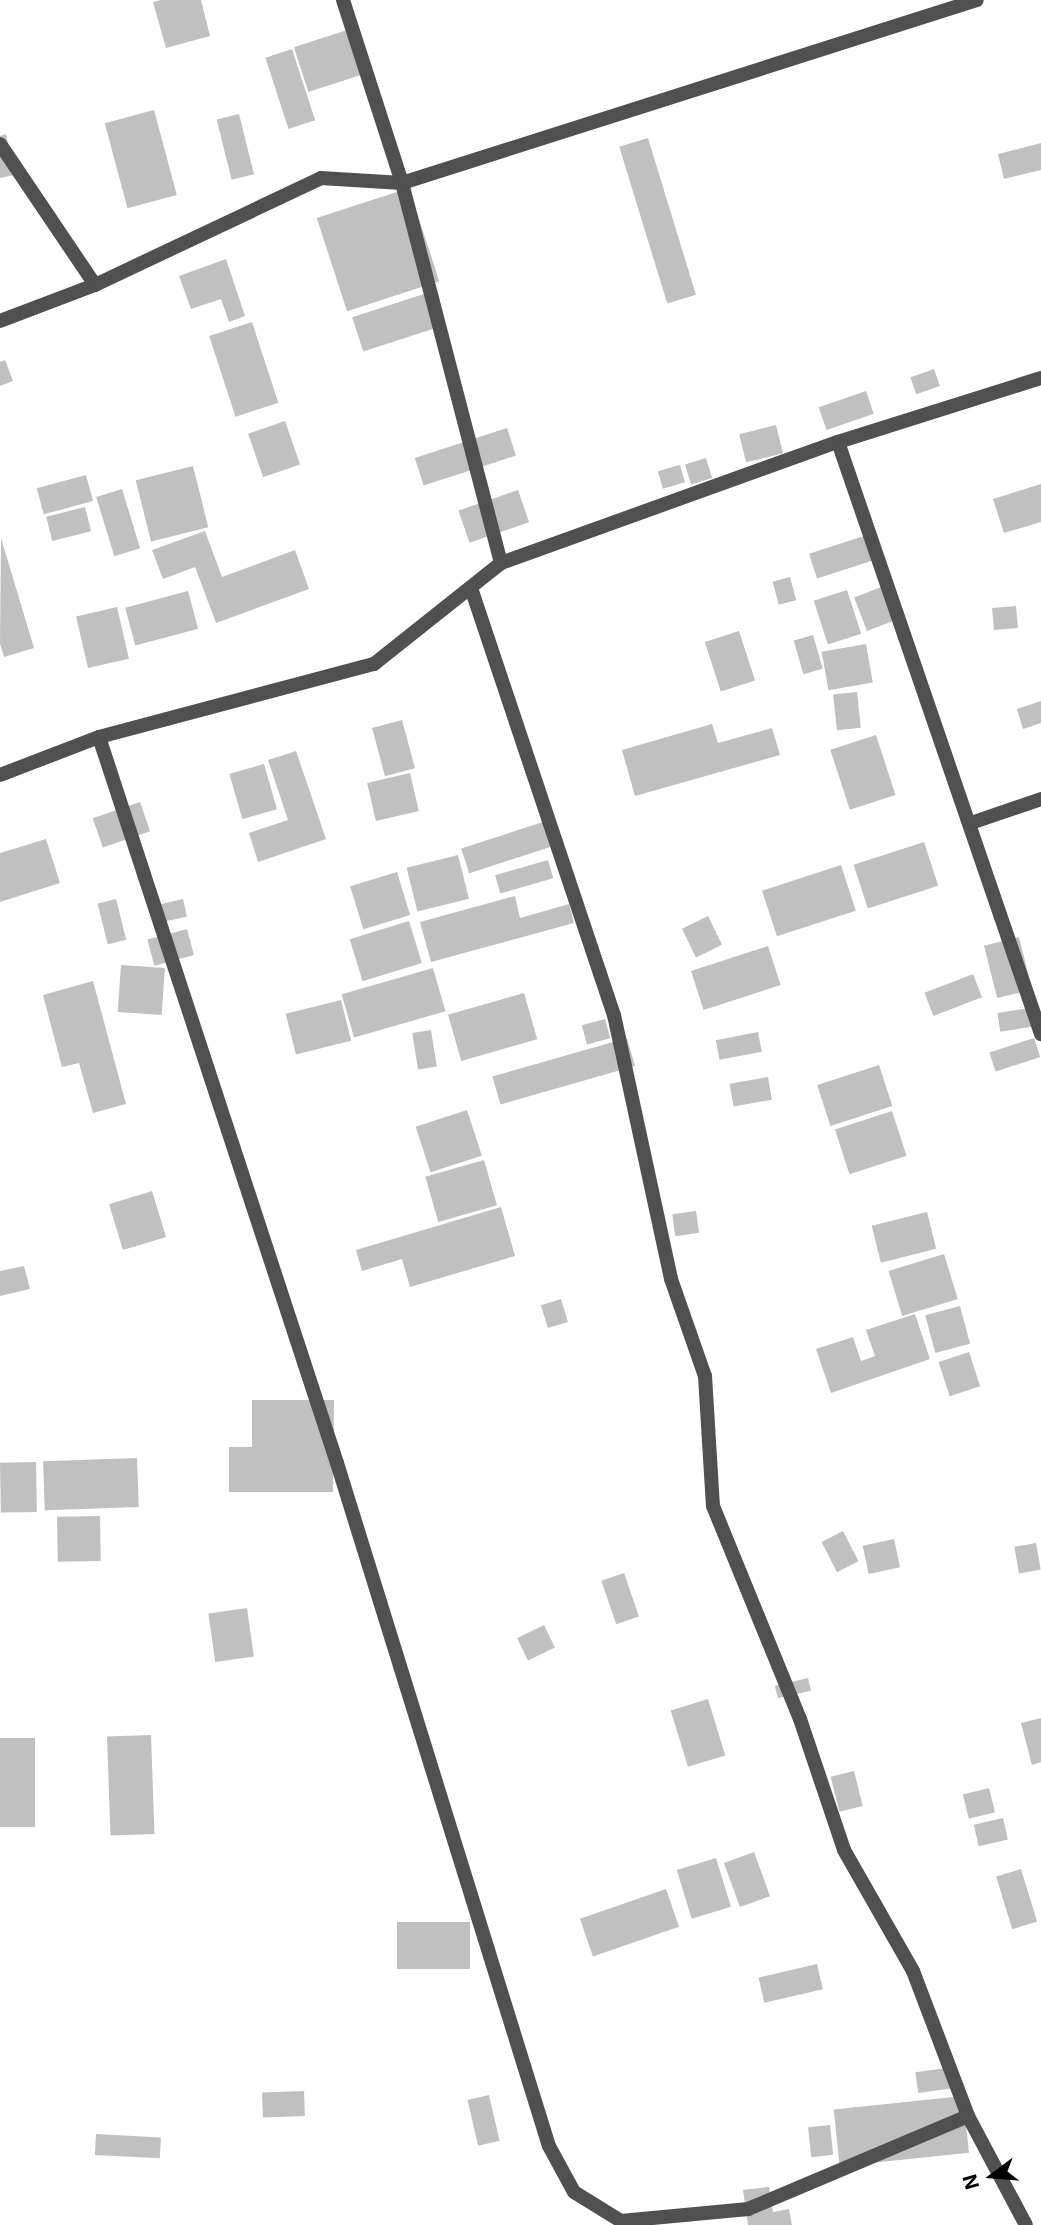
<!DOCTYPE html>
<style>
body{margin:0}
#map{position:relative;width:1041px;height:2225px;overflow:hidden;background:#fff;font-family:Inter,sans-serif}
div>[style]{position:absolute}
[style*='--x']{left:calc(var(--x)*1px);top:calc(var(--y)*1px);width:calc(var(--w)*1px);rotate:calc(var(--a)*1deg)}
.building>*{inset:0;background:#c0c0c0;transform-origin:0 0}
.minor>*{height:14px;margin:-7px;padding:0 7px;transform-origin:7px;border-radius:7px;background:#505050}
.tertiary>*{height:14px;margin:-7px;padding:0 7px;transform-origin:7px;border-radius:7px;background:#505050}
span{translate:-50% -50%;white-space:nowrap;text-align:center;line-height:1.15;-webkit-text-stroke:5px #fff;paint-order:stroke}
.north{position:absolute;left:957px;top:2141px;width:70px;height:70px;-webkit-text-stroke:5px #fff;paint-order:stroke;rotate:254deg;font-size:19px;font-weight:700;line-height:28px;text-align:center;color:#000}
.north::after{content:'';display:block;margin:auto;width:24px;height:32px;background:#000;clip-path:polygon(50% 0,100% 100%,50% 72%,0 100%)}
</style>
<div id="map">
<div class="building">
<div style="clip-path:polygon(161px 0,201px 0,210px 36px,166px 48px,153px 2px)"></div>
<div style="left:350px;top:29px;width:47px;height:59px;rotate:72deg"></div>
<div style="left:292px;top:49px;width:75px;height:28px;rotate:72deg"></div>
<div style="left:154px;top:110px;width:88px;height:51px;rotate:75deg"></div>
<div style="left:239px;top:114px;width:62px;height:23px;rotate:76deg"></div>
<div style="clip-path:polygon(6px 134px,14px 175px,0 178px,0 136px)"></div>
<div style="left:648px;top:138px;width:164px;height:30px;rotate:73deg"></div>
<div style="clip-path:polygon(1041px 143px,1041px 170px,1004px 179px,998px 154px)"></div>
<div style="left:409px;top:188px;width:98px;height:97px;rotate:72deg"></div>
<div style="clip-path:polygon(226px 259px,245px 316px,229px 322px,221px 299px,191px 309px,179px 276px)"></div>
<div style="left:433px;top:291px;width:36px;height:85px;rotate:72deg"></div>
<div style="left:252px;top:322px;width:85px;height:45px;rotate:72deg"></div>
<div style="clip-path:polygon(5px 360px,13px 381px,0 386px,0 362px)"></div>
<div style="left:934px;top:369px;width:18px;height:25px;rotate:71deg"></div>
<div style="left:866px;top:391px;width:24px;height:50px;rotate:71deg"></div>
<div style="left:285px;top:421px;width:46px;height:39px;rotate:71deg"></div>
<div style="left:776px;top:425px;width:29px;height:38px;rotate:76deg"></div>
<div style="left:507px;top:428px;width:29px;height:97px;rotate:72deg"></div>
<div style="left:706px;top:458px;width:21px;height:22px;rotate:73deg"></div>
<div style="left:680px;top:465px;width:18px;height:23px;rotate:74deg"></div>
<div style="left:193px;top:466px;width:63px;height:59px;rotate:76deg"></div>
<div style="left:86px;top:475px;width:27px;height:51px;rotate:75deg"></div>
<div style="clip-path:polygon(1041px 484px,1041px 522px,1004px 533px,993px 499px)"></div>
<div style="left:122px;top:489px;width:62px;height:27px;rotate:73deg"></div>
<div style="left:518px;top:490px;width:34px;height:63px;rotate:71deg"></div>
<div style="left:85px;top:507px;width:25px;height:40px;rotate:76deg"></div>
<div style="clip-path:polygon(205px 531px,222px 577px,295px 550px,309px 589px,216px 623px,195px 567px,163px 579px,152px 550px)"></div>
<div style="left:867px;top:535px;width:26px;height:61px;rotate:72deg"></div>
<div style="clip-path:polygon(1px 538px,34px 648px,4px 657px,0 644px)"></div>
<div style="left:790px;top:577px;width:24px;height:18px;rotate:75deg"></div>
<div style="left:884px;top:586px;width:36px;height:32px;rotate:69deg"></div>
<div style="left:847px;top:590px;width:46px;height:35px;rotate:72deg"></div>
<div style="left:188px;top:591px;width:39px;height:65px;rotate:75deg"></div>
<div style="left:1016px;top:606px;width:22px;height:24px;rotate:85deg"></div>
<div style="left:117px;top:607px;width:53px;height:42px;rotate:77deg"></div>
<div style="left:739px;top:631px;width:52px;height:36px;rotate:72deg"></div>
<div style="left:813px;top:635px;width:35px;height:20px;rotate:74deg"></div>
<div style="left:866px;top:644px;width:39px;height:45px;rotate:80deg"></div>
<div style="left:857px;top:692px;width:36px;height:24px;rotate:84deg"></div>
<div style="clip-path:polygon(1041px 701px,1041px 723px,1023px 729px,1017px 709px)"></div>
<div style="left:402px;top:720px;width:50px;height:31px;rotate:75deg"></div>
<div style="clip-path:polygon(712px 724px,718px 743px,772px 728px,780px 755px,635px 796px,622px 750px)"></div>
<div style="left:876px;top:735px;width:63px;height:48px;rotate:72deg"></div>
<div style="clip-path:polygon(296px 751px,326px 839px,258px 862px,249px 833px,288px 820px,268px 760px)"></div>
<div style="left:264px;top:764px;width:47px;height:36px;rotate:74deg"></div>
<div style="left:410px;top:773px;width:39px;height:44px;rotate:77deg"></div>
<div style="left:140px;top:802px;width:31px;height:50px;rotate:71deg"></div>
<div style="left:543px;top:822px;width:26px;height:86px;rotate:72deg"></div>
<div style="clip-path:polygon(46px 839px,60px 883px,0 902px,0 853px)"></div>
<div style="left:924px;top:842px;width:46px;height:74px;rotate:72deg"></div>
<div style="left:458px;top:855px;width:45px;height:53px;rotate:76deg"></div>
<div style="left:548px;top:860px;width:19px;height:55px;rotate:74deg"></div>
<div style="left:841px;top:865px;width:48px;height:83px;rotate:72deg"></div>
<div style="left:397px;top:872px;width:45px;height:49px;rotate:73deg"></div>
<div style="clip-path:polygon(515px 896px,520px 918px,569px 904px,574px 923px,431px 962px,420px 922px)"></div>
<div style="left:116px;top:899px;width:42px;height:19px;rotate:76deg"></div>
<div style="left:183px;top:899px;width:18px;height:27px;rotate:77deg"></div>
<div style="left:708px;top:916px;width:32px;height:29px;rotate:64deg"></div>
<div style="left:409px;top:921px;width:44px;height:62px;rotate:73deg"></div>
<div style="left:187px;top:929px;width:27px;height:41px;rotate:75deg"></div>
<div style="left:1019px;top:937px;width:54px;height:36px;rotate:76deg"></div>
<div style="left:768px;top:946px;width:41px;height:81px;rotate:72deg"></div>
<div style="left:121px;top:965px;width:44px;height:47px;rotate:4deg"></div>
<div style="left:433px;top:968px;width:45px;height:95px;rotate:74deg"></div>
<div style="left:973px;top:974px;width:25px;height:52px;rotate:69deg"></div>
<div style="clip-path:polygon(93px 981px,126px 1104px,93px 1113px,79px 1063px,62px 1067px,43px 995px)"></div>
<div style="left:524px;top:993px;width:48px;height:79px;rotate:74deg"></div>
<div style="left:341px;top:1000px;width:42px;height:57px;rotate:76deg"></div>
<div style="left:1029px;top:1008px;width:19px;height:32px;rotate:81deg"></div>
<div style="left:605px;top:1019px;width:20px;height:24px;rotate:75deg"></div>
<div style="left:431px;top:1030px;width:37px;height:19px;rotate:81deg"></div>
<div style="left:758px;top:1032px;width:20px;height:43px;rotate:79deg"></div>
<div style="left:627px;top:1038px;width:29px;height:140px;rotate:74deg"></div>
<div style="left:1034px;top:1038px;width:20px;height:47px;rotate:72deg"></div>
<div style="left:879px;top:1065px;width:43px;height:65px;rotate:72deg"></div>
<div style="left:768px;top:1077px;width:23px;height:39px;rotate:80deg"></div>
<div style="left:467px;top:1110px;width:48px;height:54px;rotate:72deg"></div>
<div style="left:892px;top:1111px;width:47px;height:60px;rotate:72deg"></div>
<div style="left:484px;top:1160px;width:47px;height:61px;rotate:74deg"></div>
<div style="left:152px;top:1191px;width:48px;height:45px;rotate:73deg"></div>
<div style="clip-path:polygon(501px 1207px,515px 1256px,410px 1287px,402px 1259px,362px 1271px,356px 1250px)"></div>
<div style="left:696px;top:1211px;width:22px;height:24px;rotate:82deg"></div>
<div style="left:927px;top:1212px;width:38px;height:57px;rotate:76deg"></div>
<div style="left:944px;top:1254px;width:47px;height:58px;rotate:73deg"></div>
<div style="clip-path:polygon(24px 1266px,30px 1289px,0 1296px,0 1271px)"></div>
<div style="left:561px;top:1299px;width:24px;height:21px;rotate:73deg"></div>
<div style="left:960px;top:1306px;width:39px;height:36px;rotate:75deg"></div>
<div style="clip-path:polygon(915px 1314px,930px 1359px,831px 1393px,816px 1349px,853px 1337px,861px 1361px,875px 1356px,866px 1330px)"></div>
<div style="left:969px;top:1352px;width:36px;height:32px;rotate:72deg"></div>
<div style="clip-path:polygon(252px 1400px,334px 1400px,333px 1492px,229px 1492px,229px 1447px,252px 1447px)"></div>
<div style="left:137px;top:1458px;width:49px;height:94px;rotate:88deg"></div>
<div style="left:36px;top:1462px;width:50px;height:36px;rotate:89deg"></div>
<div style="left:100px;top:1516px;width:45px;height:43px;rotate:89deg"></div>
<div style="left:843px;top:1531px;width:34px;height:24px;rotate:63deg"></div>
<div style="left:894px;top:1539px;width:29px;height:32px;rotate:78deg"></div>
<div style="left:1036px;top:1543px;width:27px;height:22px;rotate:80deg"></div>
<div style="left:624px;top:1573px;width:46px;height:24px;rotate:71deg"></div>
<div style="left:247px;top:1608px;width:49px;height:39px;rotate:82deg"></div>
<div style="left:544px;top:1625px;width:25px;height:30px;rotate:64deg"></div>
<div style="left:808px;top:1678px;width:13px;height:34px;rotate:77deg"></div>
<div style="left:708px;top:1699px;width:59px;height:39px;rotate:73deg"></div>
<div style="clip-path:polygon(1041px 1718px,1041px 1762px,1032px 1765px,1021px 1723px)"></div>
<div style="left:151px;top:1735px;width:99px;height:44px;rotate:88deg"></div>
<div style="left:0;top:1738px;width:35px;height:89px"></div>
<div style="left:854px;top:1771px;width:36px;height:24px;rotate:76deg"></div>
<div style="left:989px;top:1788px;width:25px;height:27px;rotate:76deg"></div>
<div style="left:1003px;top:1818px;width:22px;height:30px;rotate:77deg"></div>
<div style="left:754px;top:1852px;width:47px;height:32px;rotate:70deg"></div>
<div style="left:716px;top:1858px;width:51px;height:41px;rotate:73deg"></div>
<div style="left:1021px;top:1869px;width:55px;height:26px;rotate:73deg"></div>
<div style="left:666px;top:1889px;width:40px;height:91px;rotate:71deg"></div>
<div style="left:397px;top:1922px;width:73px;height:47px"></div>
<div style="left:817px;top:1964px;width:26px;height:60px;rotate:77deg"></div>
<div style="left:953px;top:2067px;width:21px;height:38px;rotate:82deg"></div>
<div style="left:304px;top:2091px;width:25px;height:42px;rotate:88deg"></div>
<div style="left:489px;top:2095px;width:47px;height:22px;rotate:77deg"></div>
<div style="left:963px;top:2096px;width:57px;height:130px;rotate:84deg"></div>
<div style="left:830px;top:2125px;width:30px;height:22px;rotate:84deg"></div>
<div style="left:96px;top:2134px;width:65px;height:21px;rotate:3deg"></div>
<div style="clip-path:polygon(769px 2187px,773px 2212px,789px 2209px,792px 2225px,748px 2225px,743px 2190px)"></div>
</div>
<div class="minor">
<div style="--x:343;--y:0;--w:192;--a:72.1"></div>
<div style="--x:402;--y:183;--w:393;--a:75.4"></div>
<div style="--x:0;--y:144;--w:170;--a:56"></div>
<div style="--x:0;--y:321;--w:102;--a:-20.8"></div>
<div style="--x:95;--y:285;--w:250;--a:-25.3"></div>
<div style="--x:321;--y:178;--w:81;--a:3.5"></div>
<div style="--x:402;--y:183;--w:603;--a:-17.65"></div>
<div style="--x:838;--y:442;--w:626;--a:71.07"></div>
<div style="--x:471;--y:588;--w:450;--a:71.5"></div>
<div style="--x:614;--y:1015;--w:270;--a:77.8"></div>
<div style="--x:671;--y:1279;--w:103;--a:70.7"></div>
<div style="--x:705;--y:1376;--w:130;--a:86.5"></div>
<div style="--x:713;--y:1506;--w:230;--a:67.8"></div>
<div style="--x:800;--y:1719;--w:138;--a:71.4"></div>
<div style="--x:844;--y:1850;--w:139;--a:60.3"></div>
<div style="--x:913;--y:1971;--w:155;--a:69.2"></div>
<div style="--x:968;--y:2116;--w:123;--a:62"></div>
<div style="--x:99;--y:737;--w:764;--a:71.85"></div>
<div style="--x:337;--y:1463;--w:715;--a:72.76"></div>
<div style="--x:549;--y:2146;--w:52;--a:61.5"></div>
<div style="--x:574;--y:2192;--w:55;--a:31.7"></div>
<div style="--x:621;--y:2221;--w:128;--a:-5.4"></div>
<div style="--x:748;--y:2209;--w:239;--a:-22.9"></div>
<div style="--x:971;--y:823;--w:74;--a:-18.9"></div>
</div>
<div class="tertiary">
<div style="--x:0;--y:775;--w:106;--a:-21"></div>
<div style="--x:99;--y:737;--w:285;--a:-14.9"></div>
<div style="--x:374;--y:664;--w:162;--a:-38.5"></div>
<div style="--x:501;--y:563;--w:358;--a:-19.8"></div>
<div style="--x:838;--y:442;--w:213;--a:-17.5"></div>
</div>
<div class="north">N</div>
</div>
